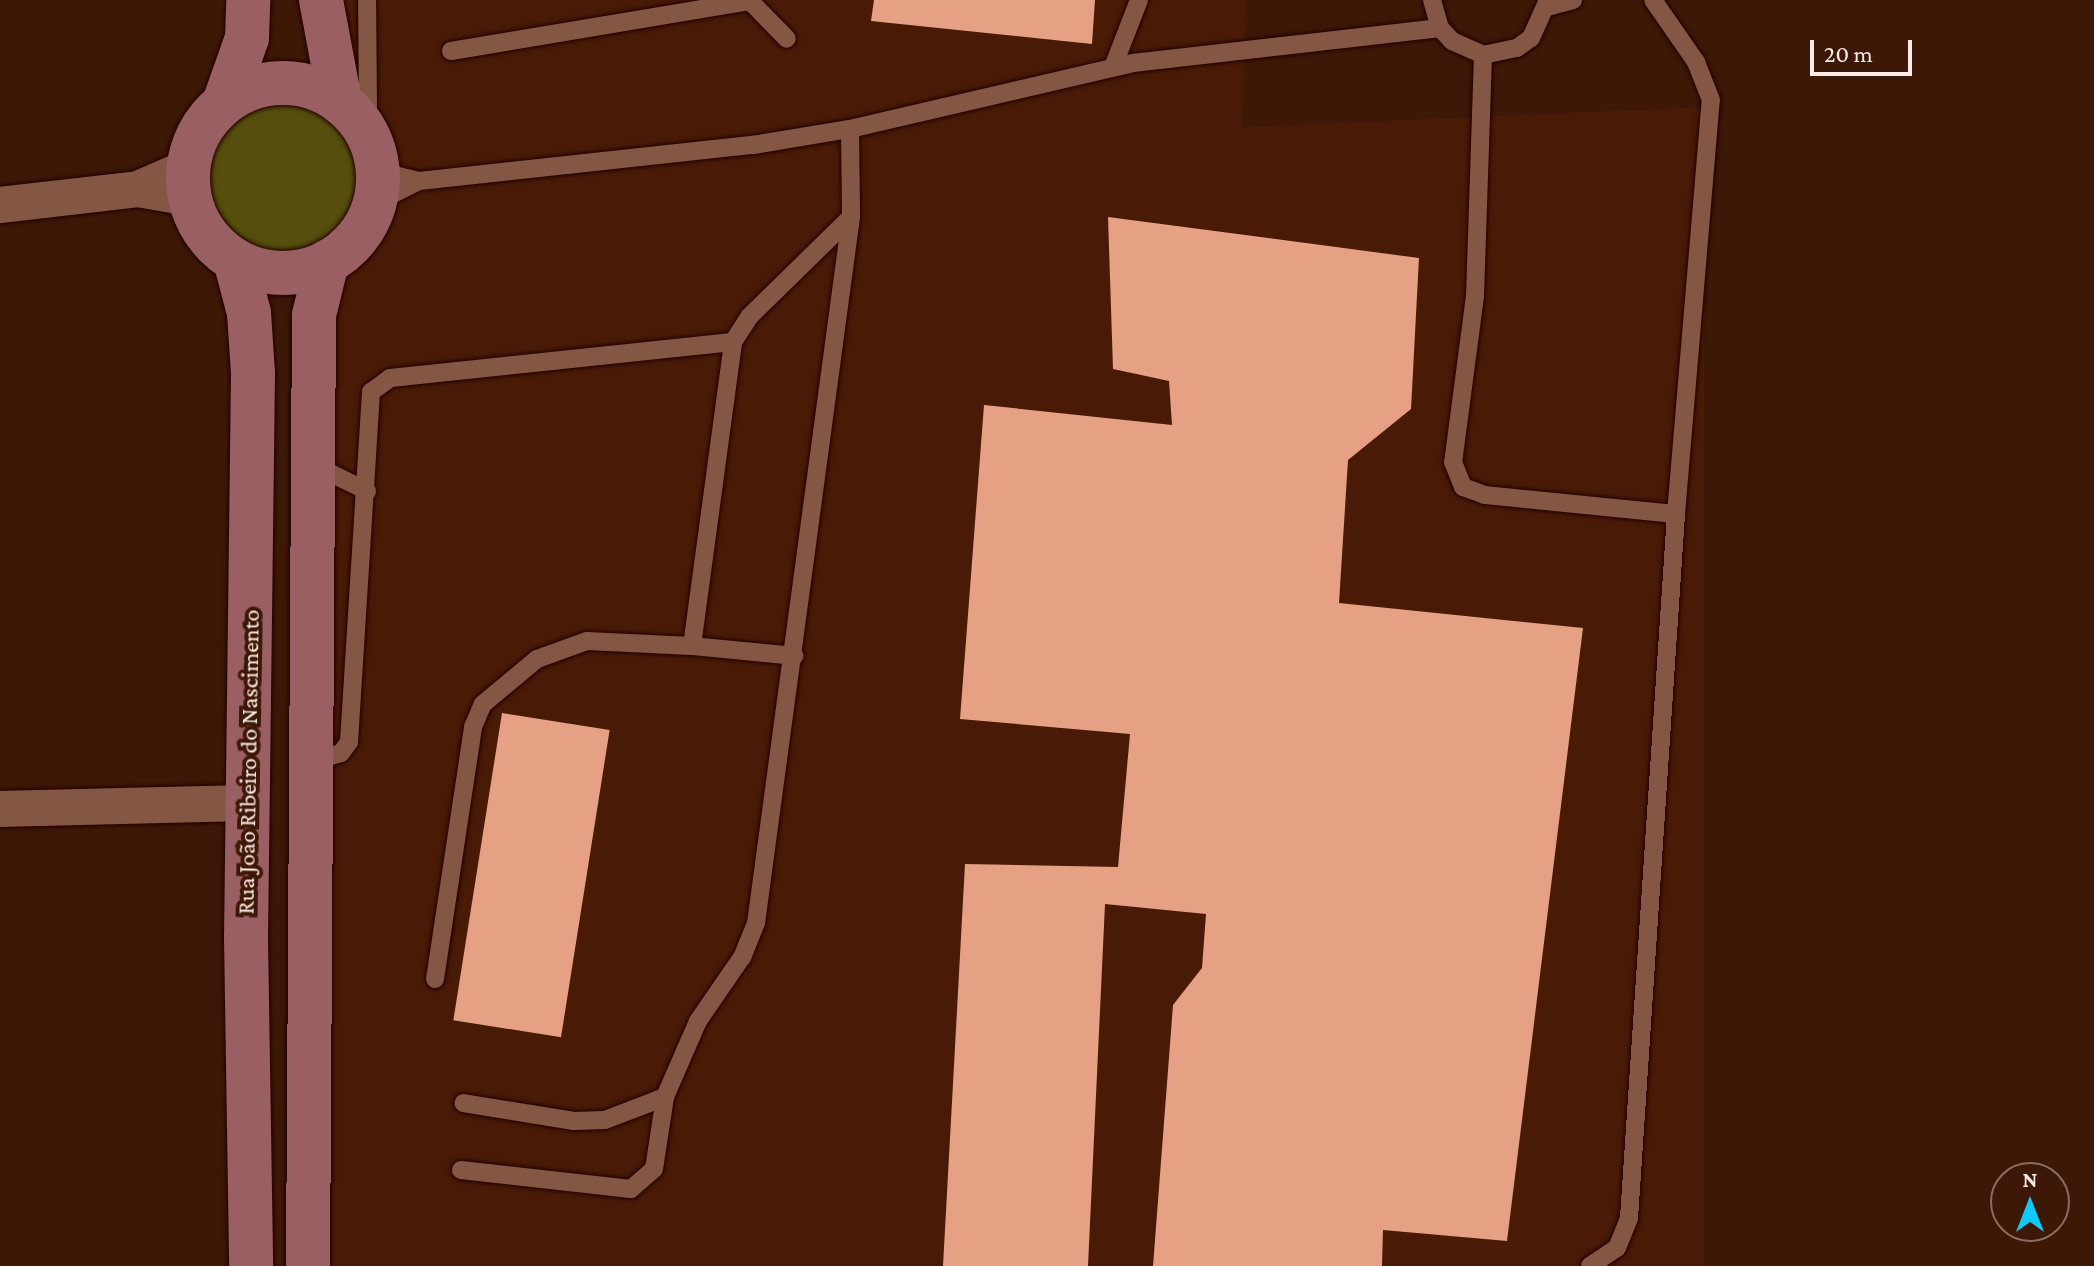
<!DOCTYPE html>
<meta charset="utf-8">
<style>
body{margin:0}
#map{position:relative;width:2094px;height:1266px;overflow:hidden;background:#3e1806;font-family:"Crimson Pro",serif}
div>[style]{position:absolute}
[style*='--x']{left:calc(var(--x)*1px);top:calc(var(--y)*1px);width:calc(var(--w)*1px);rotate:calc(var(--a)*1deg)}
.built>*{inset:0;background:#491b06}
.green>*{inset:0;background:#554e0c}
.round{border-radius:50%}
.building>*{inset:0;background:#e6a084;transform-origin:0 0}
.roads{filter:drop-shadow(0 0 2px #230100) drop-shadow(0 0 2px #230100)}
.lane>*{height:18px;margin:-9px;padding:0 9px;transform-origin:9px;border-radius:9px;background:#845744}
.street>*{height:36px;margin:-18px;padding:0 18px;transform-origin:18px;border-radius:18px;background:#845744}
.secondary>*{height:44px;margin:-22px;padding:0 22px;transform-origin:22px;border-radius:22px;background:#9a5f63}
.secondary>.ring{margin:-22px;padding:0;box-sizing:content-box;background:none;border:44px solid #9a5f63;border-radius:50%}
span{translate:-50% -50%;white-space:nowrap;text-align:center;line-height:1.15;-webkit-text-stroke:8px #3e1806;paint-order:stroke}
.street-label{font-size:24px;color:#feede7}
.north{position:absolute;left:1990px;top:1162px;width:80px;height:80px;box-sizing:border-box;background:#3e1806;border:2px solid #8b6d60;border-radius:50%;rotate:0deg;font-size:22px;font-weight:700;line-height:32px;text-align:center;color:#feede7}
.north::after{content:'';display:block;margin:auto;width:28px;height:36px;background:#0dcafa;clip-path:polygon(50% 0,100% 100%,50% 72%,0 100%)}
.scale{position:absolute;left:1810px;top:40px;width:102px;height:36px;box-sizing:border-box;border:4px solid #feede7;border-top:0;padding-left:10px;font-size:24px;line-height:28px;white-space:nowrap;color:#feede7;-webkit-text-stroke:6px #3e1806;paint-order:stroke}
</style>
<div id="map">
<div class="built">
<div style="clip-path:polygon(344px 0,1246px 0,1242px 127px,1704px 107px,1704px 1266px,321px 1266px,333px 314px,348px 275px,391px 222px,396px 150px,345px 32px)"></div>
</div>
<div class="green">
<div class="round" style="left:203px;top:97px;width:160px;height:160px"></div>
</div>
<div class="building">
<div style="clip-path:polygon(874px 0,1095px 0,1092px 44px,871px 21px)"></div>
<div style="clip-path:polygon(1108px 217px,1419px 258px,1411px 409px,1348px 460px,1339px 603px,1583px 628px,1507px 1241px,1383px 1230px,1382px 1266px,1153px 1266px,1173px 1005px,1202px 968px,1206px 914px,1105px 904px,1088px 1266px,943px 1266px,965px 864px,1118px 867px,1130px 734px,960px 719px,984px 405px,1172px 425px,1169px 381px,1113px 369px)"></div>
<div style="left:502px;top:713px;width:109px;height:311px;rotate:9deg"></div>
</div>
<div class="roads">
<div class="lane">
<div style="--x:749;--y:0;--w:54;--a:45.7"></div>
<div style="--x:1432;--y:0;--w:29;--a:74"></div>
<div style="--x:1440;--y:28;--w:18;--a:47"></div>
<div style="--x:1452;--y:41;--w:34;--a:24"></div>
<div style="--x:1483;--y:55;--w:35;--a:-12"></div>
<div style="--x:1517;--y:48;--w:17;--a:-36"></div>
<div style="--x:1531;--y:38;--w:42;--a:-65.9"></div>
<div style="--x:1547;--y:7;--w:27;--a:-15"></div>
<div style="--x:451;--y:51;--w:302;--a:-9.5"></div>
<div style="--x:1483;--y:55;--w:241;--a:91.9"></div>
<div style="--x:1475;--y:296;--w:167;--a:97.5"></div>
<div style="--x:1453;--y:462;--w:27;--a:68"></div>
<div style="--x:1463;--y:487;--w:23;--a:20"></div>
<div style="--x:1485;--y:495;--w:192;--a:5.7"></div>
<div style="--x:1676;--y:514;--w:415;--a:-85.2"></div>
<div style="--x:1711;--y:100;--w:41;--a:-111.5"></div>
<div style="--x:1696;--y:62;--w:75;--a:-124.7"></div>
<div style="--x:1113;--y:67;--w:72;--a:-68.8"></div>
<div style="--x:362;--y:125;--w:19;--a:-72"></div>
<div style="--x:368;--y:107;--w:107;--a:-90.5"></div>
<div style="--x:850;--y:129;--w:291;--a:-13.1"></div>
<div style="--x:1133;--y:63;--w:309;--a:-6.5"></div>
<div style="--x:378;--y:171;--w:42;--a:13.7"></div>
<div style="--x:375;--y:203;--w:49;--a:-26.6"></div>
<div style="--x:419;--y:181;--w:336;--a:-6.2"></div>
<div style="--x:753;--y:145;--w:98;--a:-9.4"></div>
<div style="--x:850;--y:129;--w:88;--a:89.3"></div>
<div style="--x:851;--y:217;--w:712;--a:97.66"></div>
<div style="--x:756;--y:923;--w:37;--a:112"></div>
<div style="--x:742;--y:957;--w:78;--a:124.5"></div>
<div style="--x:698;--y:1021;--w:83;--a:113.5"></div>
<div style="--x:665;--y:1097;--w:64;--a:159"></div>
<div style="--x:605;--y:1120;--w:31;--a:178"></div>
<div style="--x:574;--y:1121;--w:112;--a:-170.8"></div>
<div style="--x:316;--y:466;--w:57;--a:26.1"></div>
<div style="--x:692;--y:646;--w:103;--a:5.5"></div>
<div style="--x:310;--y:762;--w:32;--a:-16"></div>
<div style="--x:341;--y:753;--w:14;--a:-54"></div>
<div style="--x:349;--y:742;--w:351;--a:-86.4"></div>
<div style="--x:371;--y:392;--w:24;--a:-36"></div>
<div style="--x:390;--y:378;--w:345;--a:-6"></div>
<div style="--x:435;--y:979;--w:255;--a:-81.4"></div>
<div style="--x:473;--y:727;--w:25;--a:-67"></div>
<div style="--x:483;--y:704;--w:70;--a:-39.8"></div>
<div style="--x:537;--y:659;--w:53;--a:-19.8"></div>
<div style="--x:587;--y:641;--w:105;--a:2.7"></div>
<div style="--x:692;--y:646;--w:307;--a:-82.3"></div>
<div style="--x:733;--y:342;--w:31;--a:-57"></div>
<div style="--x:750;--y:316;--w:141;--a:-44.4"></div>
<div style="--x:461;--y:1170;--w:171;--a:6.4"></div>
<div style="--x:631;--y:1189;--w:30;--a:-41"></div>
<div style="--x:654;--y:1169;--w:73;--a:-81.3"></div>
<div style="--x:1590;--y:1266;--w:32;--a:-34"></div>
<div style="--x:1617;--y:1248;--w:32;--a:-68"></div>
<div style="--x:1629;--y:1218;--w:706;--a:-86.18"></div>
</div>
<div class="street">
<div style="--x:138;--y:189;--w:52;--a:10"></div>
<div style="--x:0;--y:205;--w:139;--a:-6.6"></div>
<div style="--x:138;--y:189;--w:55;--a:-23.7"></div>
<div style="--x:0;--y:809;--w:248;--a:-1.4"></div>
</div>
<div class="secondary">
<div style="--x:321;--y:0;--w:104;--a:79.4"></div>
<div class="ring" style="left:188px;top:83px;width:146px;height:146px"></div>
<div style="--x:224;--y:103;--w:69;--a:-70.5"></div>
<div style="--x:247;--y:38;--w:38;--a:-88"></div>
<div style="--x:235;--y:260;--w:55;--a:75.2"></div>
<div style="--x:249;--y:313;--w:61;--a:86.2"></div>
<div style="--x:253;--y:374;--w:563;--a:90.71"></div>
<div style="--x:246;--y:937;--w:329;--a:89.1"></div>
<div style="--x:308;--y:1266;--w:951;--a:-89.64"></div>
<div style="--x:314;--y:315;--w:55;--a:-76.2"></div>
</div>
</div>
<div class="street-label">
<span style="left:248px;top:762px;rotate:-89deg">Rua João Ribeiro do Nascimento</span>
</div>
<div class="north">N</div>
<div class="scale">20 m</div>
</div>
